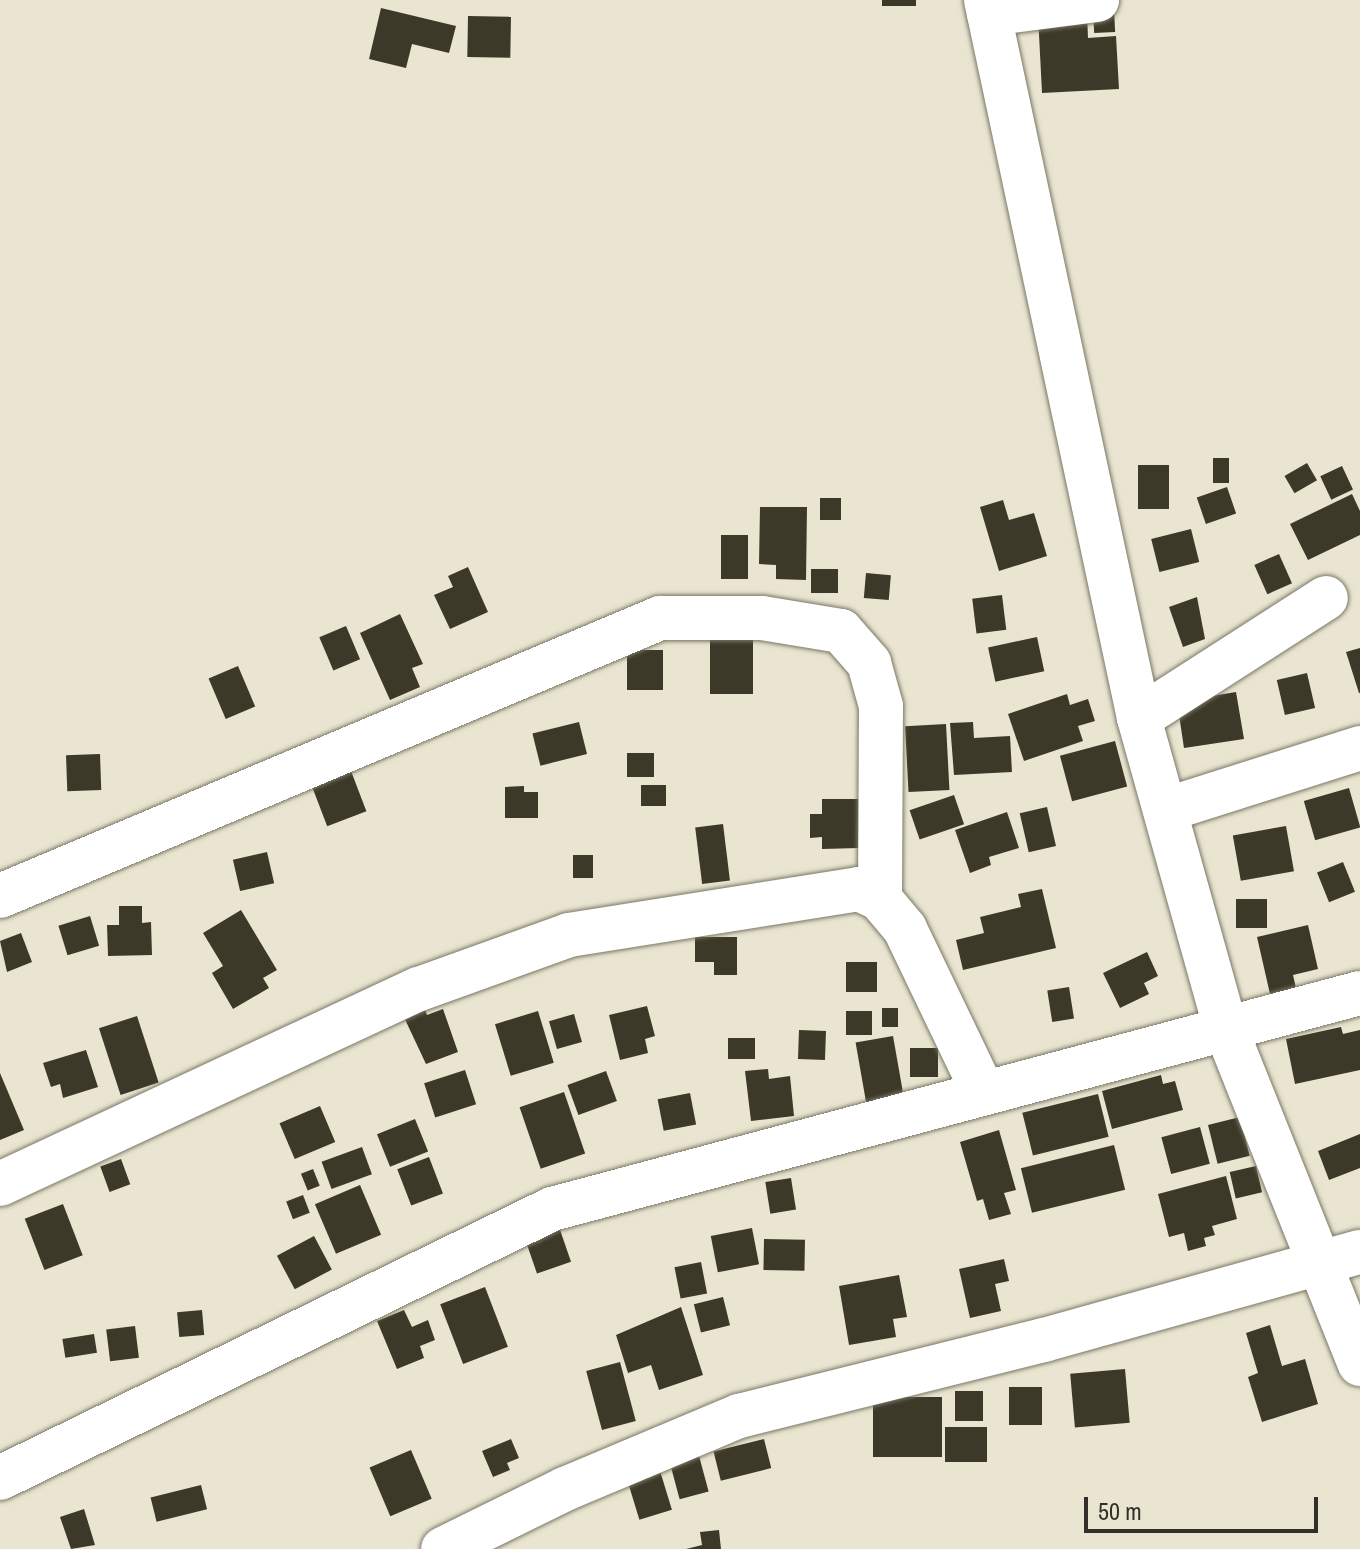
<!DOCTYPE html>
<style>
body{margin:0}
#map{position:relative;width:1360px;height:1549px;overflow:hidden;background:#e9e5d1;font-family:"Archivo Narrow",sans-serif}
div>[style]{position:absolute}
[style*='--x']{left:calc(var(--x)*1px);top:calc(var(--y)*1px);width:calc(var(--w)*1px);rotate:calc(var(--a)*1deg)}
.building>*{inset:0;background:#3d3929;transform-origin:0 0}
.roads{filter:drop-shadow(0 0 2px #7a7765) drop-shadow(0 0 2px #7a7765)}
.minor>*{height:44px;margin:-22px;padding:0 22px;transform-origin:22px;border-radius:22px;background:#fff}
span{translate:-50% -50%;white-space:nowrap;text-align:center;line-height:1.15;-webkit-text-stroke:8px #e9e5d1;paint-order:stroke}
.scale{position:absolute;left:1084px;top:1497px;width:234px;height:36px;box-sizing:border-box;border:4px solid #323028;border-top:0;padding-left:10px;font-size:24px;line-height:28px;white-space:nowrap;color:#323028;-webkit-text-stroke:6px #e9e5d1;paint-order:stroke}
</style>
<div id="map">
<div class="building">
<div style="left:882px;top:0;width:34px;height:6px"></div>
<div style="clip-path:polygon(381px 8px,456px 26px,449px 53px,412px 44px,406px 68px,369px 59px)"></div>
<div style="left:1114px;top:10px;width:22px;height:21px;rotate:87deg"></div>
<div style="clip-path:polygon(1087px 13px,1088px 38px,1116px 36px,1119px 89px,1042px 93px,1038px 15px)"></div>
<div style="left:468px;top:16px;width:43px;height:41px;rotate:1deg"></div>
<div style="left:1213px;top:458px;width:16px;height:25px"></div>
<div style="left:1307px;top:463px;width:20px;height:26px;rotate:60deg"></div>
<div style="left:1138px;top:465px;width:31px;height:44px"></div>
<div style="left:1342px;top:466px;width:26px;height:24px;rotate:65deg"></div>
<div style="left:1227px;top:487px;width:28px;height:32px;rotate:71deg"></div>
<div style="clip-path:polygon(1352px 494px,1360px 511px,1360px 535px,1308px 560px,1290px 524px)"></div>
<div style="left:820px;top:498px;width:21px;height:22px"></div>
<div style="clip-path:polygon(1003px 500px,1009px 520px,1034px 513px,1047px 556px,999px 571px,980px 507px)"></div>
<div style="clip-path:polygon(760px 507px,807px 507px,806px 580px,776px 579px,776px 565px,759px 564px)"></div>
<div style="left:1191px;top:529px;width:34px;height:41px;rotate:76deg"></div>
<div style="left:721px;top:535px;width:27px;height:44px"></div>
<div style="left:1279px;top:554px;width:32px;height:27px;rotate:66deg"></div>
<div style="clip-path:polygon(468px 567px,488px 612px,450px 629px,434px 595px,453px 587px,448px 576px)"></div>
<div style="left:811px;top:569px;width:27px;height:24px"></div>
<div style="left:866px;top:573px;width:25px;height:25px;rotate:5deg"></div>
<div style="left:1002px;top:595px;width:35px;height:30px;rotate:83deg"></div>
<div style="clip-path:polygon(1197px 597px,1205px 639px,1183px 647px,1169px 607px)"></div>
<div style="clip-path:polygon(400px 614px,423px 664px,412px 668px,420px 687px,390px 700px,360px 633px)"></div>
<div style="left:346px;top:626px;width:36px;height:29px;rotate:67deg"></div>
<div style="left:710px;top:630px;width:43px;height:64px"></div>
<div style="left:1037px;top:637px;width:35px;height:50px;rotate:78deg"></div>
<div style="clip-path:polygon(1360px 648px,1360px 693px,1359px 693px,1346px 652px)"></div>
<div style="left:627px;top:650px;width:36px;height:40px"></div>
<div style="left:238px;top:666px;width:44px;height:32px;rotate:67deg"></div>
<div style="left:1307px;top:673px;width:36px;height:31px;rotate:77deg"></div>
<div style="clip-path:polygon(1236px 692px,1244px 739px,1184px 748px,1178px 708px,1194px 699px)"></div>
<div style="clip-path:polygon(1067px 694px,1070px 705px,1088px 699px,1095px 721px,1078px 726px,1083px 741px,1024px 761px,1008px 714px)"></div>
<div style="left:579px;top:722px;width:33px;height:48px;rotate:76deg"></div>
<div style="clip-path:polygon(973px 722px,974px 738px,1010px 736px,1012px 772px,954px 775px,950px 723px)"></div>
<div style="left:946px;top:724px;width:66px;height:41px;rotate:87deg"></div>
<div style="left:1115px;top:741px;width:47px;height:57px;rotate:75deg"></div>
<div style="left:627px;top:753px;width:27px;height:24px"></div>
<div style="left:100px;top:754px;width:36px;height:34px;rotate:88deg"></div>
<div style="left:351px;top:771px;width:43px;height:42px;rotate:69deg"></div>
<div style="left:666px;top:785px;width:21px;height:25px;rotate:90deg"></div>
<div style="clip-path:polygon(524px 786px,524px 792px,538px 792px,538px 818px,505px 818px,505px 787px)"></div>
<div style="left:1349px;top:788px;width:41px;height:47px;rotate:74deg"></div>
<div style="left:954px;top:795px;width:31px;height:47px;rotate:71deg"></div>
<div style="clip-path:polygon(822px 799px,859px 799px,859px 848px,822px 849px,822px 837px,810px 838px,810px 814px,822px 814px)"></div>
<div style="left:1047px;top:807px;width:40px;height:28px;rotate:77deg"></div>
<div style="clip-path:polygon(1007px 812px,1019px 848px,989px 857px,991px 865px,970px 873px,955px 830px)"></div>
<div style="left:723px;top:824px;width:57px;height:28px;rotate:83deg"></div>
<div style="left:1286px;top:826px;width:46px;height:54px;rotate:80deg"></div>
<div style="left:267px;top:852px;width:32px;height:35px;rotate:77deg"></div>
<div style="left:573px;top:855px;width:20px;height:23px"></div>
<div style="left:1343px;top:862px;width:32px;height:28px;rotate:68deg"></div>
<div style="clip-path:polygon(1042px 889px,1056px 948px,963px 970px,956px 940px,984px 933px,980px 917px,1021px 907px,1018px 894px)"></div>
<div style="left:1236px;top:899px;width:31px;height:29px"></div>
<div style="clip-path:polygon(119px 906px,142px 906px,142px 923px,151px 922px,152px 955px,108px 956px,107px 925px,119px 925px)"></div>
<div style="clip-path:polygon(241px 910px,277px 970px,263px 978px,269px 988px,233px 1009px,212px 973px,223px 966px,203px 933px)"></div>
<div style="left:90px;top:916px;width:31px;height:33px;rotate:73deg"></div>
<div style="clip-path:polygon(1308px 925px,1318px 969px,1293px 975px,1296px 988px,1270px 994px,1257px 937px)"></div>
<div style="clip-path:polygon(21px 933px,32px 962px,7px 972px,0 941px)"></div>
<div style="clip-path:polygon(695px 937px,737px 937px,737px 975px,714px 975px,714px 962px,695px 962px)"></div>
<div style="clip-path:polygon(1147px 952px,1158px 976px,1144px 983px,1149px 994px,1120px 1008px,1103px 973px)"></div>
<div style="left:846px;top:962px;width:31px;height:30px"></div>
<div style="left:1069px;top:987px;width:32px;height:22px;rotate:81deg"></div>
<div style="clip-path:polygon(423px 1005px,427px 1015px,443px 1009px,458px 1052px,426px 1064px,402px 1013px)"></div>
<div style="clip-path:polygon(647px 1006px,655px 1036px,645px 1039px,648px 1053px,620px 1060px,609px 1015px)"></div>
<div style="left:882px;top:1008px;width:16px;height:19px"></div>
<div style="left:538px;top:1011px;width:54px;height:45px;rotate:73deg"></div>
<div style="left:846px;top:1011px;width:26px;height:24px"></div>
<div style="left:574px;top:1014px;width:29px;height:26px;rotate:74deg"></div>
<div style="left:137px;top:1016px;width:70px;height:40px;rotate:72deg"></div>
<div style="clip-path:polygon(1341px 1027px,1343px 1034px,1360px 1030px,1360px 1070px,1295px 1084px,1286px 1039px)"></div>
<div style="left:799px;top:1030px;width:27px;height:29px;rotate:2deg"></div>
<div style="left:893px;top:1036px;width:61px;height:38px;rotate:80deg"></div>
<div style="left:728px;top:1038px;width:27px;height:21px"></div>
<div style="left:910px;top:1048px;width:28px;height:29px"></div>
<div style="clip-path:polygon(86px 1050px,98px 1087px,63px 1098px,60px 1084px,51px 1087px,43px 1063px)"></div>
<div style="clip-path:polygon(768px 1069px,769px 1079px,790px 1076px,794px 1116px,751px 1121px,745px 1071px)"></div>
<div style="left:465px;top:1070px;width:36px;height:43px;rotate:72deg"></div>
<div style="left:606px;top:1071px;width:32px;height:41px;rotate:70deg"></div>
<div style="clip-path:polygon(0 1073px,24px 1130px,0 1140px)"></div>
<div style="clip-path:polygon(1161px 1075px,1163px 1084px,1175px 1081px,1183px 1110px,1112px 1129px,1102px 1091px)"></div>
<div style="left:564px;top:1092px;width:65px;height:47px;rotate:71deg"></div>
<div style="left:690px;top:1093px;width:32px;height:33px;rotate:79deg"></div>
<div style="left:1098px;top:1094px;width:44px;height:78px;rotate:76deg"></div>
<div style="left:320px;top:1106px;width:39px;height:44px;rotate:67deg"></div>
<div style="left:1240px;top:1117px;width:40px;height:33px;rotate:76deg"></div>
<div style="left:415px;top:1119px;width:35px;height:41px;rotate:68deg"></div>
<div style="left:1200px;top:1127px;width:38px;height:40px;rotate:75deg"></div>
<div style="clip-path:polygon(999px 1130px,1016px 1190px,1004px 1193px,1011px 1214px,989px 1220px,983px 1199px,977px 1201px,960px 1142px)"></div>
<div style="clip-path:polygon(1360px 1134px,1360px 1168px,1329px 1180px,1318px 1151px)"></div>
<div style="left:1114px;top:1145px;width:46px;height:96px;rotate:76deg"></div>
<div style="left:362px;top:1147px;width:29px;height:43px;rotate:70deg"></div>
<div style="left:429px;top:1157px;width:39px;height:34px;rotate:69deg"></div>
<div style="left:121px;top:1159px;width:27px;height:22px;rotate:70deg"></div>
<div style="left:1256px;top:1166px;width:27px;height:27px;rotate:77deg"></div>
<div style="left:313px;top:1169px;width:18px;height:13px;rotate:68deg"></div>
<div style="clip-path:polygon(1226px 1176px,1237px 1219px,1212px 1226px,1215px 1235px,1204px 1238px,1206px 1246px,1188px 1251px,1184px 1233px,1169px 1237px,1158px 1194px)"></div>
<div style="left:791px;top:1178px;width:32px;height:26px;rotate:81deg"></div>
<div style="left:360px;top:1185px;width:54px;height:49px;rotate:67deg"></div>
<div style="left:303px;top:1195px;width:19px;height:18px;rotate:69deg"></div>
<div style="left:63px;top:1204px;width:55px;height:41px;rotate:69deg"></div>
<div style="left:558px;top:1224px;width:40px;height:36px;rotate:71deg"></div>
<div style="left:752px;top:1228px;width:37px;height:42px;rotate:79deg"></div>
<div style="left:314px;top:1236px;width:38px;height:42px;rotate:62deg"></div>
<div style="left:764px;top:1239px;width:41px;height:31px;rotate:1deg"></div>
<div style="clip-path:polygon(1004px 1259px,1009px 1281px,995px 1284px,1001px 1311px,970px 1318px,959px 1269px)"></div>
<div style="left:701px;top:1262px;width:32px;height:27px;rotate:79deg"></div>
<div style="clip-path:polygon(899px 1275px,907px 1317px,893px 1319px,896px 1337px,849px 1345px,839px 1286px)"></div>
<div style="left:485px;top:1287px;width:64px;height:48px;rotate:69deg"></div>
<div style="left:723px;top:1297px;width:29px;height:30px;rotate:76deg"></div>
<div style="clip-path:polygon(681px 1307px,703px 1375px,659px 1390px,651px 1365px,628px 1373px,616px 1335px)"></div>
<div style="left:202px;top:1310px;width:25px;height:25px;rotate:85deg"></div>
<div style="clip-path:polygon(404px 1310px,412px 1327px,428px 1320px,435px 1340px,420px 1346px,424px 1358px,397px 1369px,377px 1321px)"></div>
<div style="clip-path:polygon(1270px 1325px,1282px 1366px,1305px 1359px,1318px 1404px,1262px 1422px,1248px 1377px,1258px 1373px,1246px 1333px)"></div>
<div style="left:135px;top:1326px;width:32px;height:29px;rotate:83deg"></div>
<div style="left:94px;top:1334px;width:19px;height:32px;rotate:81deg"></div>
<div style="left:620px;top:1362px;width:61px;height:35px;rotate:75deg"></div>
<div style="left:1125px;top:1369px;width:54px;height:55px;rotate:85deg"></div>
<div style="left:1009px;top:1387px;width:33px;height:38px"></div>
<div style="left:955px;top:1391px;width:28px;height:30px"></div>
<div style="left:873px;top:1397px;width:69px;height:60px"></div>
<div style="left:945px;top:1427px;width:42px;height:35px"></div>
<div style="clip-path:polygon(511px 1439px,519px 1458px,507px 1463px,510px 1470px,493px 1477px,482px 1451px)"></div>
<div style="left:764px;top:1439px;width:30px;height:52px;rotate:76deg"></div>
<div style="left:411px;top:1450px;width:53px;height:45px;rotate:67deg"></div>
<div style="left:698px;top:1452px;width:41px;height:30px;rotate:75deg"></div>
<div style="left:657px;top:1461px;width:51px;height:34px;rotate:73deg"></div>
<div style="left:201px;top:1485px;width:25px;height:52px;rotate:76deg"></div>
<div style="clip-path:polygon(84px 1509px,95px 1545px,71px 1549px,60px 1517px)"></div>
<div style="clip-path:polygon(719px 1530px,721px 1549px,686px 1549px,702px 1545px,700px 1532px)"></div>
</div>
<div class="roads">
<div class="minor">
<div style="--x:986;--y:0;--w:734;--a:77.97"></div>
<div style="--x:1139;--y:718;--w:321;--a:74.4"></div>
<div style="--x:1225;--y:1027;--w:363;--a:68.2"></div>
<div style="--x:989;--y:14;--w:109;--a:-7.4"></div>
<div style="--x:1139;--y:718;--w:222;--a:-32.7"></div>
<div style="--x:1165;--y:810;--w:205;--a:-17.6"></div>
<div style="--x:0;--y:896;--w:716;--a:-22.84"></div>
<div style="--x:660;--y:618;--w:102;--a:0"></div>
<div style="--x:762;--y:618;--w:80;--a:9.3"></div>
<div style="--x:841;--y:631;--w:43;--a:48.8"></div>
<div style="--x:869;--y:663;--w:45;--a:74.4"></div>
<div style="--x:881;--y:706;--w:193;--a:90.3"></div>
<div style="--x:0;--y:1184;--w:462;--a:-25"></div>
<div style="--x:419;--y:989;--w:159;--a:-19.8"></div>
<div style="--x:569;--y:935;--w:294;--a:-9"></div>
<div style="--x:859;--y:889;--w:23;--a:25"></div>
<div style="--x:880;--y:899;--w:39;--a:50"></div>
<div style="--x:905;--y:929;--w:178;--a:64.4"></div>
<div style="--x:0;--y:1478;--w:614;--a:-25.98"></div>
<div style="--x:552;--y:1209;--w:836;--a:-14.97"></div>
<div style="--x:443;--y:1549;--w:136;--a:-26.2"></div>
<div style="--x:565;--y:1489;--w:189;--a:-22.8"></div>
<div style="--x:739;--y:1416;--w:314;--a:-14"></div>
<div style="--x:1044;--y:1340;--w:328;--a:-15.6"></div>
</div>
</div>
<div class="scale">50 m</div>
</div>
